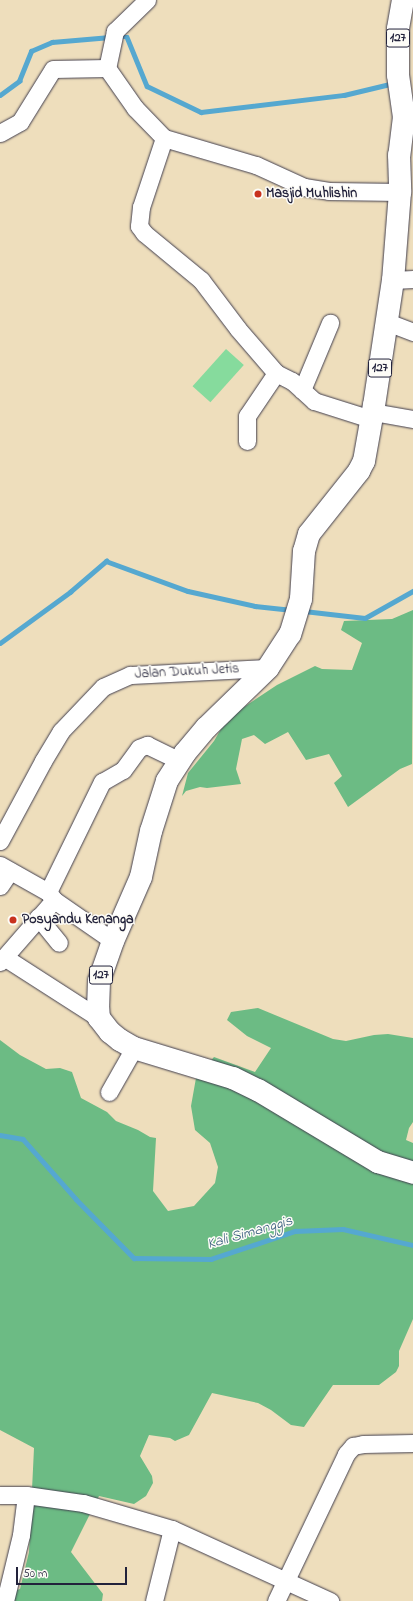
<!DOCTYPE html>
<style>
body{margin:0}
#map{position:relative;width:413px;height:1601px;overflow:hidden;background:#eedebc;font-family:"Indie Flower",sans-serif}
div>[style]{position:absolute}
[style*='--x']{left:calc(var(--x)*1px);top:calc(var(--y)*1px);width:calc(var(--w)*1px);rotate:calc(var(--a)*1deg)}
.green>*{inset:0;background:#86db9d;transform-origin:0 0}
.forest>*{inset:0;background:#6cbb84}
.stream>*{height:4.5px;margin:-2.25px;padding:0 2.25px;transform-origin:2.25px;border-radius:2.25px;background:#55a8d0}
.roads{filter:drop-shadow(0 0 1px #413e4e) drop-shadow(0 0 1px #413e4e)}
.minor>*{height:17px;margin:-8.5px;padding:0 8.5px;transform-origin:8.5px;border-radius:8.5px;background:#fff}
.primary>*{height:22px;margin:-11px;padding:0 11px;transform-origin:11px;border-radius:11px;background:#fff}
.dots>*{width:11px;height:11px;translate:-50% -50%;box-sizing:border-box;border:2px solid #fdfcf7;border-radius:50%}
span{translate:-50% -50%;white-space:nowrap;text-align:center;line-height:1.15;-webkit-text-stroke:3px #fdfcf7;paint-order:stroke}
.shield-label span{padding:1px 3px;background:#fdfcf7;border:1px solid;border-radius:3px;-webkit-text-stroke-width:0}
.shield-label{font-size:13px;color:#22223b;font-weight:700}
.poi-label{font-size:14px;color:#22223b;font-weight:700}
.left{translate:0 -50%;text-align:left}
.street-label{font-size:14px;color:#22223b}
.water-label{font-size:15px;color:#395e7e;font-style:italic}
.scale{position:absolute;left:16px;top:1567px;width:111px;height:18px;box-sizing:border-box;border:2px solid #22223b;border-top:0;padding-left:5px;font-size:12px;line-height:14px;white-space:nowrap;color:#22223b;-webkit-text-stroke:3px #fdfcf7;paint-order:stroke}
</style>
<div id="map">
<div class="green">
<div style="left:226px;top:349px;width:24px;height:50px;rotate:42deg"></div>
</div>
<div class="forest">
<div style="clip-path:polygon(413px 610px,412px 764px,400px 769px,348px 807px,334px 783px,342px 776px,329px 754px,306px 760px,288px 732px,265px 744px,254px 735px,242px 739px,236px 769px,241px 784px,207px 788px,200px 787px,186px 791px,182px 796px,188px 773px,214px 741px,221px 729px,241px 709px,277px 685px,315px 666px,322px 669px,352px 670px,362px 643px,341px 630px,344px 621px,392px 619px)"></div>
<div style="clip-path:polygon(258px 1008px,333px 1039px,346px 1041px,374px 1035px,388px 1034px,413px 1038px,413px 1122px,409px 1128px,406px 1140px,413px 1143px,413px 1319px,399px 1351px,399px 1366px,396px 1372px,379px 1385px,333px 1385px,304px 1427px,291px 1425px,271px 1410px,258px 1403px,212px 1393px,189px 1435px,175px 1441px,170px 1438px,149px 1435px,140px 1456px,152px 1476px,153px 1483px,146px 1496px,134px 1504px,99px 1496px,71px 1552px,103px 1594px,102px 1601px,0 1601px,0 1596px,20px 1589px,29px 1552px,34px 1448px,0 1430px,0 1040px,20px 1055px,46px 1069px,60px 1068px,72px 1072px,81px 1098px,107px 1112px,116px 1121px,138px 1130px,150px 1137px,156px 1138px,153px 1191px,168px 1211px,194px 1206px,215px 1183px,218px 1167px,210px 1143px,195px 1130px,191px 1106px,196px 1078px,214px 1057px,255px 1072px,271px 1048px,247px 1036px,227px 1020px,231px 1012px)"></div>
</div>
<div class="stream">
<div style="--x:117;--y:37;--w:10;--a:0"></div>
<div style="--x:127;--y:37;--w:53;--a:67.8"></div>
<div style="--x:147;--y:86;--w:60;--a:25.7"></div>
<div style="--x:201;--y:112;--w:144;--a:-6.8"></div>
<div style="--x:344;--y:95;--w:51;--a:-13.5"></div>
<div style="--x:0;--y:95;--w:24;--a:-36"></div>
<div style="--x:19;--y:81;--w:32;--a:-68"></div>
<div style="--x:31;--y:51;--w:23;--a:-23"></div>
<div style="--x:52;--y:42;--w:58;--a:-4.9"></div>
<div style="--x:304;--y:611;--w:61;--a:6.5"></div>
<div style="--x:365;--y:618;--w:55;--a:-29.4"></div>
<div style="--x:0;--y:643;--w:87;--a:-36.1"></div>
<div style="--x:70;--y:592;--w:48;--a:-40.7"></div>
<div style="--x:106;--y:561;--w:87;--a:20.1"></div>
<div style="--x:188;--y:591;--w:69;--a:12.6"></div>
<div style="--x:255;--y:606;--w:37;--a:6"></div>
<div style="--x:0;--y:1135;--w:23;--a:10"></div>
<div style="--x:23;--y:1139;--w:80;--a:48.5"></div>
<div style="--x:76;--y:1199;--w:83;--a:45.5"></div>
<div style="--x:134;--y:1258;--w:77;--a:0.7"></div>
<div style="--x:211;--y:1259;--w:89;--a:-18.4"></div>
<div style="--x:295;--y:1231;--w:48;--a:-2.4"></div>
<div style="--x:343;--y:1229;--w:72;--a:12.9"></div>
</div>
<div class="roads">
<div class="minor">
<div style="--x:147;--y:0;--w:45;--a:135.9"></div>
<div style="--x:115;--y:31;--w:38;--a:102"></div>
<div style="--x:107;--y:68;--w:49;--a:55"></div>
<div style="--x:135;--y:108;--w:42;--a:46"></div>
<div style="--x:164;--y:138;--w:96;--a:16.4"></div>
<div style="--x:256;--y:165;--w:53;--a:24.6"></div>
<div style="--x:304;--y:187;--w:25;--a:9"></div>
<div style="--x:329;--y:191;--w:71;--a:0.8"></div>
<div style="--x:0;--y:133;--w:23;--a:-29"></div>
<div style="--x:20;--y:122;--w:62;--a:-58.1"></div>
<div style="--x:53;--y:69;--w:54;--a:-1.1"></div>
<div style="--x:164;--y:138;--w:73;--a:108.4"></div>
<div style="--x:141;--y:207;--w:19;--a:96"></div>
<div style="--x:139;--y:226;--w:9;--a:54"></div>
<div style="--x:144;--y:233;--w:74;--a:39.5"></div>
<div style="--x:201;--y:280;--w:61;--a:52.9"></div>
<div style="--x:238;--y:329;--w:58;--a:49.2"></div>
<div style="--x:276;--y:373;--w:18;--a:27"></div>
<div style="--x:292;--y:381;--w:30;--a:42"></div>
<div style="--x:314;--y:401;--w:60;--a:17.5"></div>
<div style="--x:393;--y:280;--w:20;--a:-3"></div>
<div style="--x:387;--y:322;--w:28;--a:21"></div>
<div style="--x:302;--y:390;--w:73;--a:-67.3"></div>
<div style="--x:373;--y:412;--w:41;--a:9.9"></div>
<div style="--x:247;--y:441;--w:25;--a:-90"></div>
<div style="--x:247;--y:416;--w:52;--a:-56"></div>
<div style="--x:0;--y:841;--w:91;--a:-61.7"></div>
<div style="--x:43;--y:761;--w:35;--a:-59"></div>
<div style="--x:61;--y:731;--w:61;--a:-46.3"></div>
<div style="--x:103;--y:687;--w:30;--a:-24"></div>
<div style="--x:130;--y:675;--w:138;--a:-2.9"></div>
<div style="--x:0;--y:865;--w:55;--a:29.4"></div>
<div style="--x:48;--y:892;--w:10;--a:53"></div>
<div style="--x:54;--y:900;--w:72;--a:34.8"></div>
<div style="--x:0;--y:886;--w:18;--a:-56"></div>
<div style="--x:48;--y:892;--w:123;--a:-63.9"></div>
<div style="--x:102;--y:782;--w:24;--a:-30"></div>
<div style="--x:123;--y:770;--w:27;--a:-54"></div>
<div style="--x:139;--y:748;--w:9;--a:-21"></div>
<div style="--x:147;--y:745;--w:37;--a:26"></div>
<div style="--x:38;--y:917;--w:33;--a:51"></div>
<div style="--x:4;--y:957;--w:113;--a:32.7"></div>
<div style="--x:0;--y:962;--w:82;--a:-48.9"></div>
<div style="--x:109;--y:1092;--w:51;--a:-60.4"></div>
<div style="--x:0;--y:1495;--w:26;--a:0"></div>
<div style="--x:26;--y:1495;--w:58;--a:8"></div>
<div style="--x:83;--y:1503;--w:93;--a:16.3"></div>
<div style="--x:172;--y:1529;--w:174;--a:24.5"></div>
<div style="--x:5;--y:1601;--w:68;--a:-76.4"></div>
<div style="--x:21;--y:1535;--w:40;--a:-82.9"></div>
<div style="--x:154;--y:1601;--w:74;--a:-76"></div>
<div style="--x:276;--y:1601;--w:163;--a:-64.5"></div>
<div style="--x:346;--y:1454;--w:11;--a:-49"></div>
<div style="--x:353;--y:1446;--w:10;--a:-11"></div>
<div style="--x:363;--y:1444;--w:50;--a:-1.1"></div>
</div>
<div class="primary">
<div style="--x:403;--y:0;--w:29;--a:100"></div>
<div style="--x:398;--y:29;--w:46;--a:90"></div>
<div style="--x:398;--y:75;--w:42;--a:81.9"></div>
<div style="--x:404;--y:117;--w:38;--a:97"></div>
<div style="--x:399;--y:155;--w:37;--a:88"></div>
<div style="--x:400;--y:192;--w:88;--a:94.5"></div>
<div style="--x:393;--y:280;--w:126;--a:98.6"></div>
<div style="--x:374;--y:405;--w:57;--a:100.1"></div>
<div style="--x:364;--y:461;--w:11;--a:117"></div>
<div style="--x:359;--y:471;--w:80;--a:128.4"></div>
<div style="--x:309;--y:534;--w:18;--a:106"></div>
<div style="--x:304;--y:551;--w:48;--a:93.6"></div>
<div style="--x:301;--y:599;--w:37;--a:107"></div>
<div style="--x:290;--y:634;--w:40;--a:122.9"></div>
<div style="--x:268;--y:668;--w:86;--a:135.9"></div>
<div style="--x:206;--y:728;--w:33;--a:130"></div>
<div style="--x:185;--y:753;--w:33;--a:123"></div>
<div style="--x:167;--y:781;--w:52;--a:107.7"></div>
<div style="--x:151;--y:831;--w:47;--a:102.3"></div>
<div style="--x:141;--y:877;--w:70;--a:113.6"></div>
<div style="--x:113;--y:941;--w:42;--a:109.3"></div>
<div style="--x:99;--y:981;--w:24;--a:92"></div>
<div style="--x:98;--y:1005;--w:13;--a:86"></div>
<div style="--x:99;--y:1018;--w:18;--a:52"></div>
<div style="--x:110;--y:1032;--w:13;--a:39"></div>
<div style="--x:120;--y:1040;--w:16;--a:30"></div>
<div style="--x:134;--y:1048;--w:103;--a:16.9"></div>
<div style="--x:233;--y:1078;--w:28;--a:26"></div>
<div style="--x:258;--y:1090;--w:140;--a:31"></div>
<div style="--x:378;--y:1162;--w:37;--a:17"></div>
</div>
</div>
<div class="dots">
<div style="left:258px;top:194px;background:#c8321e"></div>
<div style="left:13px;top:920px;background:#c8321e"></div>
</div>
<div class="shield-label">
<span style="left:398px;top:38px">127</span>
<span style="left:380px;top:368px">127</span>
<span style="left:101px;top:975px">127</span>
</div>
<div class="poi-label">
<span class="left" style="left:266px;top:194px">Masjid Muhlishin</span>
<span class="left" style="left:22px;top:920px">Posyandu Kenanga</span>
</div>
<div class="street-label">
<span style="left:187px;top:672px;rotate:-3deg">Jalan Dukuh Jetis</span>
</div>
<div class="water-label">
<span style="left:250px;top:1233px;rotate:-16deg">Kali Simanggis</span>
</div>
<div class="scale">50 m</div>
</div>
